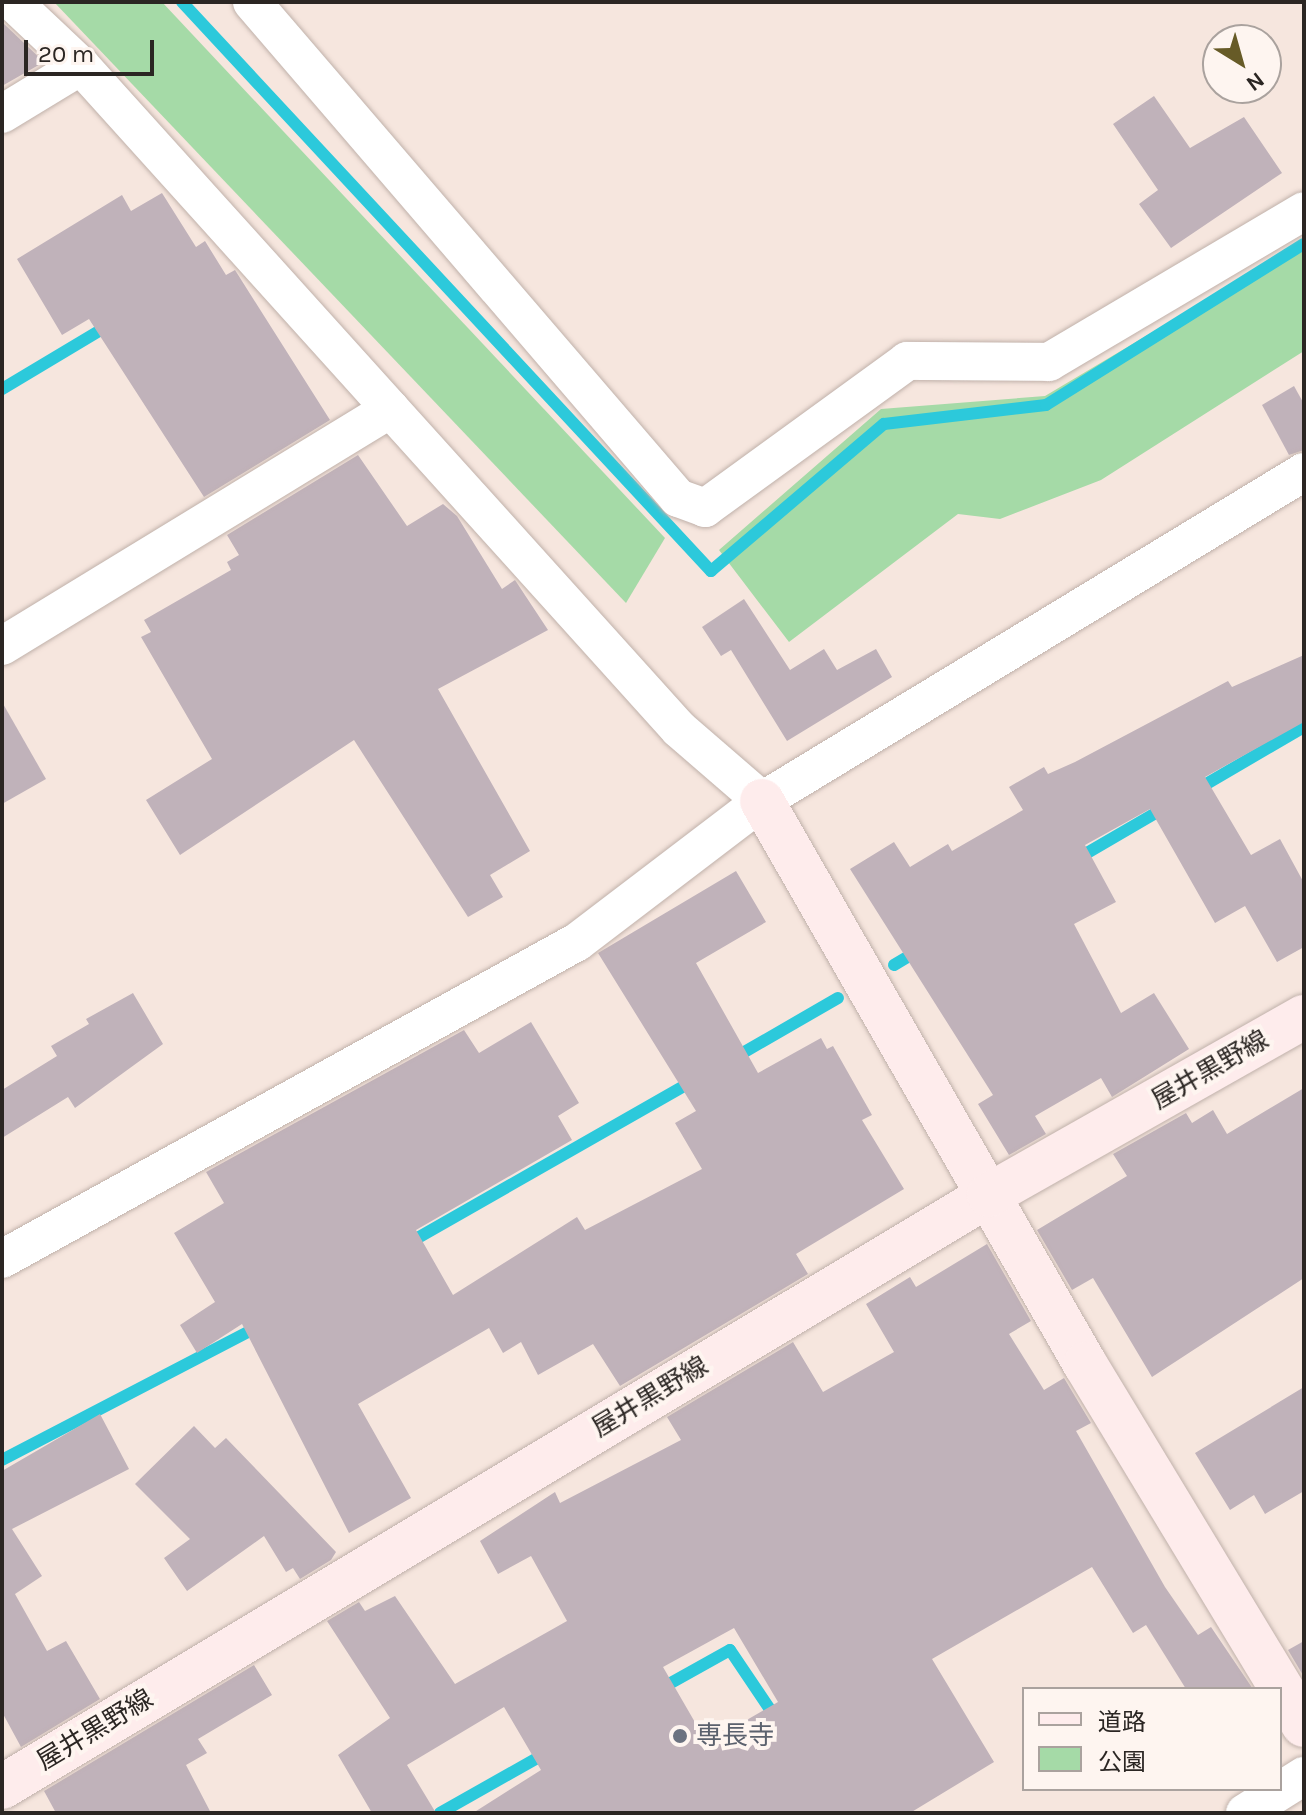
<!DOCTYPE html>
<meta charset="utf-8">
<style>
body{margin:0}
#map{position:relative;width:1306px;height:1815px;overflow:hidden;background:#f6e6de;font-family:Karla,"Noto Sans JP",sans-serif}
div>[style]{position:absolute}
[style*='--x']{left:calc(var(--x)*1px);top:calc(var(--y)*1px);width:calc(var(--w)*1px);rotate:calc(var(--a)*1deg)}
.green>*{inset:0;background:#a5daa7}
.stream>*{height:12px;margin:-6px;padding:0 6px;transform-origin:6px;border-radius:6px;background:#2cc9db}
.building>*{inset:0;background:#c0b2ba}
.roads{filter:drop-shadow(0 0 2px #c0b1aa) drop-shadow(0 0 2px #c0b1aa)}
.street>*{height:38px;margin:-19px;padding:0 19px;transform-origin:19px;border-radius:19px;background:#fff}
.secondary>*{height:44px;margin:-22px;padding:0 22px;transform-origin:22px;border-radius:22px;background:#feecec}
.dots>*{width:22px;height:22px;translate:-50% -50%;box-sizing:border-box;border:4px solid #fef5f0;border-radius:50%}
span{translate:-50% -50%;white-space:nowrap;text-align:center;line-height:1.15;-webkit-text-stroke:8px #fef5f0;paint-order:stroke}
.street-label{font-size:26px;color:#2b2623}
.worship-label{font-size:26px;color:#5b616d}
.left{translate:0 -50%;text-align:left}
.frame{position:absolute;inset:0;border:4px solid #2b2623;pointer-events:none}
.legend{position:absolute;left:1022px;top:1687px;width:260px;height:104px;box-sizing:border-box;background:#fef5f0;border:2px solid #aaa29e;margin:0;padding:10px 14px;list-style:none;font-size:24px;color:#2b2623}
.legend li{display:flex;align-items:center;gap:16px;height:40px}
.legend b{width:40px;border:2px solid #aaa29e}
.north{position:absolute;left:1202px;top:24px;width:80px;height:80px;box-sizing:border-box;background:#fef5f0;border:2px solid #aaa29e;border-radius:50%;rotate:143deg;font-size:22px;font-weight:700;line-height:32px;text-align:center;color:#2b2623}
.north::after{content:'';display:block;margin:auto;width:28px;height:36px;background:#675b27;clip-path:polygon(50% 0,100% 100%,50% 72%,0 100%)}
.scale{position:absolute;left:24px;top:40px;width:130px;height:36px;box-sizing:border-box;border:4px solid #2b2623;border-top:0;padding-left:10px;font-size:24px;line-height:28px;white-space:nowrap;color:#2b2623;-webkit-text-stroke:6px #fef5f0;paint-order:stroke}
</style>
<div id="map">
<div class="green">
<div style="clip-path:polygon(54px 2px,162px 2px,665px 538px,626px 603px)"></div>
<div style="clip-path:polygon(1304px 242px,1304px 351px,1101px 480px,1000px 519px,958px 514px,789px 642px,719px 550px,881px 409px,1045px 396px)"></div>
</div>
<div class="stream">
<div style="--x:182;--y:2;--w:777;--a:47.09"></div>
<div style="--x:711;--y:571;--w:227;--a:-40.4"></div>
<div style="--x:884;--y:424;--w:163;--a:-6.7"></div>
<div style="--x:1046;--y:405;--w:304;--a:-32"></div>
<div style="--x:2;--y:389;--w:125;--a:-30.9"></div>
<div style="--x:1196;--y:790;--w:125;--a:-30.3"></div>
<div style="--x:1075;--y:860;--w:105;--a:-30.2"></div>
<div style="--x:894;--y:965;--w:31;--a:-31"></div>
<div style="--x:734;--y:1058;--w:120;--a:-30"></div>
<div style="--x:407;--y:1244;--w:329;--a:-29.7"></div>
<div style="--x:2;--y:1460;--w:288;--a:-27.5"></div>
<div style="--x:660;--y:1689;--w:80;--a:-29.1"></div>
<div style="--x:730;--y:1650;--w:84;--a:56.1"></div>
<div style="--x:440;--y:1813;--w:122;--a:-29.5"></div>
</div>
<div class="building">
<div style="clip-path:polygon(2px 22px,44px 62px,2px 86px)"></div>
<div style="clip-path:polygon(1154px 96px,1190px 148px,1244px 117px,1282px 173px,1171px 248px,1139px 204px,1158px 190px,1113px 124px)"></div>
<div style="clip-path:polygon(162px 193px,196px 247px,205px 241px,226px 275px,235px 270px,330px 420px,204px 497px,89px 319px,62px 335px,17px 259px,122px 195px,131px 211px)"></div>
<div style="clip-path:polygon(1294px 386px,1304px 404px,1304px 450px,1289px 455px,1262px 405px)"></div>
<div style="clip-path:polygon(358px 455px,407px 526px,443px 504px,457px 516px,502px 589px,515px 580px,548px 630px,438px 689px,530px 851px,490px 875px,503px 897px,468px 917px,354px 740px,180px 855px,146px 800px,212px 759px,141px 637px,151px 632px,144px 620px,231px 570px,227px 562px,239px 555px,227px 535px)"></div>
<div style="clip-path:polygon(744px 599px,790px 670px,824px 649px,837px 670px,876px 649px,892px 677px,787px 741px,731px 650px,721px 656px,702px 627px)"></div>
<div style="clip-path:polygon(1304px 655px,1304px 722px,1205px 777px,1251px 855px,1280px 839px,1304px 883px,1304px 947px,1277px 962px,1245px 906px,1215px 923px,1150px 809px,1085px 845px,1116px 902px,1074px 924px,1121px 1013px,1154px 993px,1189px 1049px,1112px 1097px,1101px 1078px,1035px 1116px,1046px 1134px,1009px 1155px,978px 1104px,993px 1095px,850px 869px,894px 842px,910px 867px,948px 844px,952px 851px,1023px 810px,1009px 787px,1044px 767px,1048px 774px,1075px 762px,1228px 681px,1232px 687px)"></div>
<div style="clip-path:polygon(2px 702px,46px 779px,2px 804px)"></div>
<div style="clip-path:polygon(736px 871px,766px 922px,696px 963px,758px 1073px,821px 1038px,827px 1049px,833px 1046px,872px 1115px,862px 1120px,904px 1189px,796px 1254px,808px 1274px,620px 1386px,593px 1344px,538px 1375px,521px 1342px,503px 1353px,489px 1328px,358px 1404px,411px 1498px,349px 1533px,242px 1324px,197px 1353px,180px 1325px,215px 1302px,174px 1233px,224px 1203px,206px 1172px,464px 1030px,479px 1053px,531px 1022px,579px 1103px,558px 1116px,572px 1140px,416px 1230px,453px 1295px,577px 1217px,585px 1230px,702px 1169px,675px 1123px,696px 1111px,598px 953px)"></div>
<div style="clip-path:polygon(133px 993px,163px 1044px,75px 1108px,68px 1097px,2px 1138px,2px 1090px,57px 1056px,51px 1046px,89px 1024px,86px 1019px)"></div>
<div style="clip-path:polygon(1304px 1088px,1304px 1278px,1152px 1377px,1093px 1278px,1072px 1290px,1037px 1230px,1127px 1176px,1113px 1154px,1186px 1113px,1192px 1123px,1213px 1110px,1227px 1134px)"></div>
<div style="clip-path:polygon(evenodd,987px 1244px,1031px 1321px,1009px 1334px,1044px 1390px,1064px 1378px,1091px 1423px,1076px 1431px,1165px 1587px,1198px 1635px,1211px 1627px,1253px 1689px,1186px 1689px,1146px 1625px,1133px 1633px,1092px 1567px,932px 1659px,994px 1762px,910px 1813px,473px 1813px,541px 1770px,504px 1707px,407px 1765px,436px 1813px,372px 1813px,338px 1755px,390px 1718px,327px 1621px,359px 1602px,365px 1611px,395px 1596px,455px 1684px,567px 1621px,531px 1556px,498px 1574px,480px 1541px,555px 1492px,560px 1503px,681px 1440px,667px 1417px,793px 1342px,823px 1392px,894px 1352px,866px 1304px,910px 1277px,916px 1287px,987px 1244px,734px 1628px,778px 1702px,707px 1743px,663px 1667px,734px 1628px)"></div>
<div style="clip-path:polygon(1304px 1387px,1304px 1491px,1265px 1514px,1254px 1495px,1230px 1510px,1195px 1453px)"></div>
<div style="clip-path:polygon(100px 1414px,129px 1469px,12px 1529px,42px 1576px,15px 1594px,47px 1651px,66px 1641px,100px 1699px,21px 1747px,2px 1712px,2px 1471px)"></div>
<div style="clip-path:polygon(194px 1426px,215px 1448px,226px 1438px,336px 1552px,331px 1560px,300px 1579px,293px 1568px,286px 1572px,264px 1536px,187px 1591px,164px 1558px,190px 1539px,135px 1484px)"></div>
<div style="clip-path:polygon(1304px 1641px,1304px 1677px,1288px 1650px)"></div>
<div style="clip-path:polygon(254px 1665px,272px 1695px,198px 1739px,207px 1753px,186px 1765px,211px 1813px,56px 1813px,44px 1791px)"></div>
</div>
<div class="roads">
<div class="street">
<div style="--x:13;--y:2;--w:93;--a:43.3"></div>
<div style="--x:81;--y:66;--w:893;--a:47.95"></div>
<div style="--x:679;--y:729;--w:110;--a:40.9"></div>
<div style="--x:252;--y:2;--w:654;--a:49.34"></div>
<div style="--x:678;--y:498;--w:29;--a:20"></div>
<div style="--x:705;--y:508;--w:250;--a:-36"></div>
<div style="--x:907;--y:361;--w:142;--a:0.4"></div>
<div style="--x:1049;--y:362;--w:296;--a:-30.6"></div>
<div style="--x:2;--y:114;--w:92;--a:-31.3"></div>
<div style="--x:2;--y:646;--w:455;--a:-31.4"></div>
<div style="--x:2;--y:1259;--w:657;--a:-28.87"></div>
<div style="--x:577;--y:942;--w:233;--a:-37.3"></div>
<div style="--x:762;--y:801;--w:634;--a:-31.26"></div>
<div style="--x:1245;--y:1813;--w:70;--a:-32.1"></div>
</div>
<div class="secondary">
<div style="--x:762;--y:801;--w:649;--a:60.16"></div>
<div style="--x:1085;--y:1364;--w:422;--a:58.8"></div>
<div style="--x:2;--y:1787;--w:1151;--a:-30.96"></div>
<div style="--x:989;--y:1195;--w:362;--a:-29.5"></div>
</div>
</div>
<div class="dots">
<div style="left:680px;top:1736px;background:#6b7280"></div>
</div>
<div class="street-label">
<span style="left:1210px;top:1070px;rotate:-30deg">屋井黒野線</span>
<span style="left:650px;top:1397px;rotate:-31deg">屋井黒野線</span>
<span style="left:95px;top:1730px;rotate:-31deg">屋井黒野線</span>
</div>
<div class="worship-label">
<span class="left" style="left:696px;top:1736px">専長寺</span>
</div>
<div class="frame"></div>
<ul class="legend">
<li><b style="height:10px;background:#feecec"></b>道路</li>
<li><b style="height:22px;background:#a5daa7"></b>公園</li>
</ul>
<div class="north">N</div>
<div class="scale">20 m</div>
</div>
